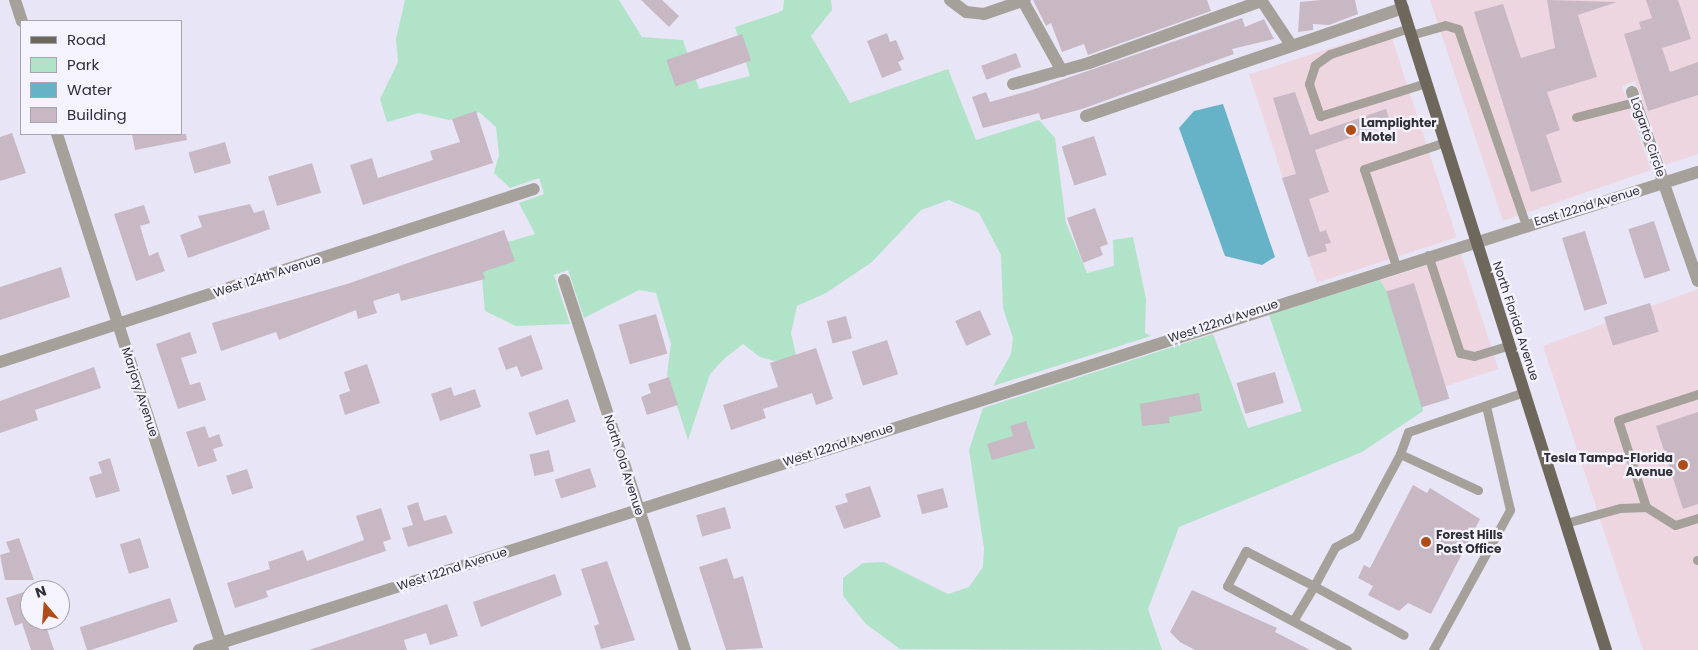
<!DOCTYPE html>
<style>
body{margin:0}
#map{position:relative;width:1698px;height:650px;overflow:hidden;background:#e8e5f6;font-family:Poppins,sans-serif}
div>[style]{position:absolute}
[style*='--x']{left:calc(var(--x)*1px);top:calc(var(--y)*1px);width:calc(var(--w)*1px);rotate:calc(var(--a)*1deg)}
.commercial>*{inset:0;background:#eed6e1;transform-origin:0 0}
.green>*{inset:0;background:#b0e3c8}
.water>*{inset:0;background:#66b2c7}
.building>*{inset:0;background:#c8b8c3;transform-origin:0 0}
.service>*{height:9px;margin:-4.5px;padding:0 4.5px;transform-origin:4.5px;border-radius:4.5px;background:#a5a19a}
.minor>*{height:12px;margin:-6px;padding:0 6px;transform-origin:6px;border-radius:6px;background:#a5a19a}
.primary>*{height:12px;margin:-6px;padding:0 6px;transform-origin:6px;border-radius:6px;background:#6e675b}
.dots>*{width:14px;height:14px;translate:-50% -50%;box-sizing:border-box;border:2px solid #f5f3fe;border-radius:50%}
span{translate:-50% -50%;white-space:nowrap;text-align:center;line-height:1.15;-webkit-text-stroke:4.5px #f5f3fe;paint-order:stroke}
.poi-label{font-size:12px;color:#302f35;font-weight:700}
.left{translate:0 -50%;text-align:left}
.right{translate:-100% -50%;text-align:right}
.street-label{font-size:12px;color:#302f35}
.legend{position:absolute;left:20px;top:20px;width:162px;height:115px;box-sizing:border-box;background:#f5f3fe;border:1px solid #a6a5ae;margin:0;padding:6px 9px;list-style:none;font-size:15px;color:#302f35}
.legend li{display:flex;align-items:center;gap:10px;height:25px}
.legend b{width:25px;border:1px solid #a6a5ae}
.north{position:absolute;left:20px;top:580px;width:50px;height:50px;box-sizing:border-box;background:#f5f3fe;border:1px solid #a6a5ae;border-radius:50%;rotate:342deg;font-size:14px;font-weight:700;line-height:20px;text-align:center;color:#302f35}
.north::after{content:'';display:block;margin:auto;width:18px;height:22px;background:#af4c17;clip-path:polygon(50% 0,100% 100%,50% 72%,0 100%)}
</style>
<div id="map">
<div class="commercial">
<div style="clip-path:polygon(1430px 0,1698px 0,1698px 154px,1665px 165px,1635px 81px,1622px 86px,1651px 170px,1503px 221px)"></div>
<div style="left:1389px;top:29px;width:219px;height:147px;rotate:72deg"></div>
<div style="left:1461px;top:254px;width:121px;height:85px;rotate:72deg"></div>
<div style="clip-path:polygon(1698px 289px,1698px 650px,1643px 650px,1543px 346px)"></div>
</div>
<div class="green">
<div style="clip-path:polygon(405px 0,619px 0,642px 37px,683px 40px,699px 89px,750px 76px,735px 27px,777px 13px,783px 10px,784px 0,831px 0,832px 10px,811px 36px,850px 103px,948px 69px,976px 140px,1039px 120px,1055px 138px,1066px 223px,1087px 273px,1114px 266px,1113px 240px,1133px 237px,1146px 299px,1145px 333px,1151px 336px,993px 386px,1011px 354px,1013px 338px,1003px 308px,1001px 255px,979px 213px,949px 200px,921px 210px,872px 262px,826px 293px,797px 306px,791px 333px,796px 355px,789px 365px,760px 357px,743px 344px,725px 358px,710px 374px,688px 440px,667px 374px,671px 344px,656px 293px,639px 290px,584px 318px,568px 270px,554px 275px,570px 324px,516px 326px,485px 311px,481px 269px,494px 246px,535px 234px,519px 203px,544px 194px,539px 178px,510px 188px,494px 173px,499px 155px,496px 127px,479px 112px,449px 120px,419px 113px,387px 122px,380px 99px,398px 62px,396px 39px)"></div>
<div style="clip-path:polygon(1380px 280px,1404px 319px,1418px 369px,1423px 411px,1362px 452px,1179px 527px,1148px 609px,1162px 650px,900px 649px,866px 624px,843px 596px,843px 578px,863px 563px,884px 562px,948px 594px,969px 587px,983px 567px,984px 548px,969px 450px,983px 408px,1213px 334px,1248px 428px,1302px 411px,1269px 315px)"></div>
</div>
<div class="water">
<div style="clip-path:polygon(1223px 104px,1275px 257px,1262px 265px,1225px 256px,1179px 128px,1194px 111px)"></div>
</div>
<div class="building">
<div style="clip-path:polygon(641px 0,662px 0,679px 16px,669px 27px)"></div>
<div style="clip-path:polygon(1033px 0,1207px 0,1211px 11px,1088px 55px,1084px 44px,1062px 52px,1051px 23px,1046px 26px)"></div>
<div style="clip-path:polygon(1321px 0,1355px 0,1358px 14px,1329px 25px,1313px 24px,1313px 30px,1298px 32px,1300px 2px)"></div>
<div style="clip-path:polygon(1547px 0,1617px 2px,1578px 15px,1597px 77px,1547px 92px,1560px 130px,1546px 135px,1562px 182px,1531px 192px,1474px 12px,1503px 4px,1521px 58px,1555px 48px)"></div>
<div style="clip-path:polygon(1646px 0,1678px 0,1691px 39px,1662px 48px,1670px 72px,1698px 62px,1698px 95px,1648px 111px,1624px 34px,1641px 29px,1639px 22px,1652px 18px)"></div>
<div style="clip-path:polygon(1242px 18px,1245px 27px,1264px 19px,1274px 39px,1232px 49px,1234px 54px,1082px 109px,1041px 120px,1039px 113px,983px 128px,972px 97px,986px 92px,990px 102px,1032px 90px)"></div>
<div style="clip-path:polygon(887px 33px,890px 42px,896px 40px,904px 59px,898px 62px,902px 70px,882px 78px,867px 41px)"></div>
<div style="left:742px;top:34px;width:28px;height:80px;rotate:71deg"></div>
<div style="left:1016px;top:53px;width:15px;height:37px;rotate:70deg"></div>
<div style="clip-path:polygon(1295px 92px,1310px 135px,1386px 109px,1391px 124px,1315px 150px,1329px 192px,1309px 199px,1320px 232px,1326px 230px,1331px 243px,1325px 244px,1327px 251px,1308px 257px,1282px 178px,1296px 174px,1273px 98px)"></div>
<div style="clip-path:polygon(476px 111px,493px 163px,363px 205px,350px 165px,372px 158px,378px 178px,433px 160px,430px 151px,460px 142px,452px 119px)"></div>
<div style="clip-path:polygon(12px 133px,26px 173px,0 181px,0 137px)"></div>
<div style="clip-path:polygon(132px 134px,186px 134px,187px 140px,135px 150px)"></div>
<div style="left:1094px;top:136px;width:41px;height:34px;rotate:72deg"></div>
<div style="left:225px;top:142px;width:22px;height:38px;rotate:74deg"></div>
<div style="left:312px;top:163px;width:31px;height:46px;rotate:73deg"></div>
<div style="clip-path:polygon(250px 204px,254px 213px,264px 210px,270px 229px,188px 258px,180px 235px,202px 227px,198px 216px)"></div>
<div style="clip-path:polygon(144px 205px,150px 223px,140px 226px,149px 256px,158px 252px,165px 271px,136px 281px,114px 214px)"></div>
<div style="clip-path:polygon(1095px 208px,1108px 244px,1100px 247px,1103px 255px,1083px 263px,1067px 218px)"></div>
<div style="left:1654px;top:221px;width:52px;height:27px;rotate:72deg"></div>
<div style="clip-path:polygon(504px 230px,515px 261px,483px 272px,485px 279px,401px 301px,399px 293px,373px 301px,377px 313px,358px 319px,356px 310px,279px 340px,276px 332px,221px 351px,212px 323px,347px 284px)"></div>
<div style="left:1585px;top:231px;width:76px;height:24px;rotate:73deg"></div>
<div style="clip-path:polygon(61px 267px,70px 297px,0 320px,0 287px)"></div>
<div style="left:1414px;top:283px;width:121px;height:29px;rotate:73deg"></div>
<div style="left:1650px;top:303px;width:30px;height:48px;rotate:73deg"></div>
<div style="left:980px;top:310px;width:27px;height:27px;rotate:66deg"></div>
<div style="left:656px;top:314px;width:41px;height:39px;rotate:74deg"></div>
<div style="left:846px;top:316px;width:23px;height:20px;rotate:75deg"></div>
<div style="clip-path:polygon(190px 332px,197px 353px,181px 358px,190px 385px,200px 382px,206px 400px,178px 409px,156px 344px)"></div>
<div style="clip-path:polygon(531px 335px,543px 369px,521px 377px,517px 366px,506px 370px,498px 348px)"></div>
<div style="left:887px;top:340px;width:36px;height:37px;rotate:72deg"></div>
<div style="clip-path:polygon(816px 348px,833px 399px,816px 405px,812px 393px,763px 409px,766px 418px,731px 430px,723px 405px,778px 387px,770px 363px)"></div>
<div style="clip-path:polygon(367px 364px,380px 403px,345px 415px,339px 395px,350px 391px,344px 372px)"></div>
<div style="clip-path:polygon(94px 367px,101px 388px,35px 410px,38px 420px,0 433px,0 401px)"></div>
<div style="left:1275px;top:372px;width:32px;height:40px;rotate:74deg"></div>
<div style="clip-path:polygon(669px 377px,678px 405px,647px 415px,641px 397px,651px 393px,648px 384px)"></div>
<div style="clip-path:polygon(451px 387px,454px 396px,475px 389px,481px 407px,440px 421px,431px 394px)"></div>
<div style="clip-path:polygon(1199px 393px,1202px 411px,1169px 417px,1170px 423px,1142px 426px,1140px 404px)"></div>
<div style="left:568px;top:399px;width:24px;height:42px;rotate:71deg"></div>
<div style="clip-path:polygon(1698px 412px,1698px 504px,1683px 509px,1656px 426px)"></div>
<div style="clip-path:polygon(1026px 421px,1035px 448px,992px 460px,987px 444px,1013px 436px,1010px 426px)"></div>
<div style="clip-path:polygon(205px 426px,209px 438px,219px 434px,223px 446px,213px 449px,217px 461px,198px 467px,186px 432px)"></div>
<div style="left:549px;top:450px;width:22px;height:20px;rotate:77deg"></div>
<div style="clip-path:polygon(110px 458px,120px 491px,96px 498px,89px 477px,102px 473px,98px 462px)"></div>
<div style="left:590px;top:468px;width:20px;height:37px;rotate:72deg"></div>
<div style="left:247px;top:469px;width:20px;height:22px;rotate:72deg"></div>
<div style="clip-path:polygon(1413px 485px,1427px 493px,1430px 488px,1480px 519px,1431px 614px,1408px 603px,1399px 611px,1368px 595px,1373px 586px,1358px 578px,1364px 565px,1370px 568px)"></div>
<div style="clip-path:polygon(870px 486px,881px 517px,844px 529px,835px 506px,848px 502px,845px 494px)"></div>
<div style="left:943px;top:488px;width:20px;height:27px;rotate:75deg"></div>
<div style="clip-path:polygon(418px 502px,424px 521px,446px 515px,453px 533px,408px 547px,402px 528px,413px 525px,407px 506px)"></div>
<div style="left:725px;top:507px;width:22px;height:30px;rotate:74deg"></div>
<div style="clip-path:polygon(381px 508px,391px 539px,383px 542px,386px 551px,266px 591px,268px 597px,235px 608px,227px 583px,270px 569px,268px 562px,303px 550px,307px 561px,364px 540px,356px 516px)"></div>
<div style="clip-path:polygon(19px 538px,34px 580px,5px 580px,0 555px,10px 552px,6px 542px)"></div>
<div style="left:140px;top:538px;width:31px;height:21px;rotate:73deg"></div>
<div style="clip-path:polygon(727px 558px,734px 579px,743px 576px,763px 648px,726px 650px,699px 567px)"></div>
<div style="clip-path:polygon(607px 561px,635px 640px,601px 649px,594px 626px,599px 624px,581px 569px)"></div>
<div style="clip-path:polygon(555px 574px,562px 595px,481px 627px,473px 602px)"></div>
<div style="clip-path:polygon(30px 590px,30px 620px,44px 620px,54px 650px,31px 650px,22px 623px,15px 626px,6px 598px)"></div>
<div style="clip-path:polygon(1192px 590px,1277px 628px,1275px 632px,1310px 650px,1195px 650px,1180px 642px,1170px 632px)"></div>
<div style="left:170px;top:598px;width:25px;height:95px;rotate:72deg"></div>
<div style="clip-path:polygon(447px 604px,458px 636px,430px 645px,426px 633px,404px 640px,407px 650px,309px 650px)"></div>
</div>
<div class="service">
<div style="--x:1409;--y:28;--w:83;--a:161.8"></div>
<div style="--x:1330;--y:54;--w:19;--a:144"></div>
<div style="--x:1315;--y:65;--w:20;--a:108"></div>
<div style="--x:1309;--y:84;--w:34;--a:71"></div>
<div style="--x:1320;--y:116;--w:111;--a:-17.3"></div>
<div style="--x:1411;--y:35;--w:35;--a:-16"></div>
<div style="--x:1445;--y:25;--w:14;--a:17"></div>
<div style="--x:1458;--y:29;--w:207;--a:70.9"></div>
<div style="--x:1576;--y:117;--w:61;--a:-14.3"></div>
<div style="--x:1428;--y:255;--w:103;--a:71.9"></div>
<div style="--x:1460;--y:353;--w:14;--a:12"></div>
<div style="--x:1474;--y:356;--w:37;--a:-17"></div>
<div style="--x:1396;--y:266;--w:102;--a:-108.3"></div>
<div style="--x:1364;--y:169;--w:85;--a:-18.4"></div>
<div style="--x:1400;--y:454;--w:23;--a:-70"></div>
<div style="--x:1408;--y:432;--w:123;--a:-19"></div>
<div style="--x:1646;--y:507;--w:91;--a:-107.8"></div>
<div style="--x:1618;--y:420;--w:84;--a:-18"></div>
<div style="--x:1566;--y:523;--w:56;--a:-15.5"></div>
<div style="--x:1620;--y:508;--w:26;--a:-2"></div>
<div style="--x:1646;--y:507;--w:34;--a:32"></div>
<div style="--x:1675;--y:525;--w:24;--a:-17"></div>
<div style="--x:1697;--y:560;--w:1;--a:0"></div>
<div style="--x:1293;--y:621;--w:41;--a:-59"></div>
<div style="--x:1314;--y:586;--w:102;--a:28.6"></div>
<div style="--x:1347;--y:650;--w:136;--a:-151.9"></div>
<div style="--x:1227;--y:586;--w:40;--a:-62"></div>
<div style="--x:1246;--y:551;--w:76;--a:27.2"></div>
<div style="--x:1314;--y:586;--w:44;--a:-61.7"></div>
<div style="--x:1335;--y:547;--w:24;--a:-28"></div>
<div style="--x:1356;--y:536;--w:93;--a:-61.8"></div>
<div style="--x:1400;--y:454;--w:86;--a:24.8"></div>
<div style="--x:1433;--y:650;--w:160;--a:-61.2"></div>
<div style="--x:1510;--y:510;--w:107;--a:-103"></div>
</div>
<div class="minor">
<div style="--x:15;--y:0;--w:22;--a:72"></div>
<div style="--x:950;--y:0;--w:20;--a:37"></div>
<div style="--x:966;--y:12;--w:18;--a:6"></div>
<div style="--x:984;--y:14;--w:43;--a:-18.9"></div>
<div style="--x:1261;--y:0;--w:54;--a:56.3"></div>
<div style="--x:1023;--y:1;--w:80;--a:60.9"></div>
<div style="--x:1013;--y:84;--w:79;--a:-15.4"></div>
<div style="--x:1089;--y:63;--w:183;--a:-19.8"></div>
<div style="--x:1632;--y:92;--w:200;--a:70.8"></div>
<div style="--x:1086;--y:116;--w:335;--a:-18.8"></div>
<div style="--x:57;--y:134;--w:542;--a:72.17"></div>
<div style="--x:564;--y:280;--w:389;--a:71.9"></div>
<div style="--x:0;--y:362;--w:561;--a:-17.95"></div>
<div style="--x:199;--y:650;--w:1573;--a:-17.69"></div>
</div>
<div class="primary">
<div style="--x:1400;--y:0;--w:682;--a:72.42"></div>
</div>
<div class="dots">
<div style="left:1351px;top:130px;background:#af4c17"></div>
<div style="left:1683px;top:465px;background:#af4c17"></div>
<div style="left:1426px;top:542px;background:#af4c17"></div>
</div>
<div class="poi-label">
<span class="left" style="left:1361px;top:130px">Lamplighter<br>Motel</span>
<span class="right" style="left:1673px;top:465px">Tesla Tampa-Florida<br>Avenue</span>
<span class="left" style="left:1436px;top:542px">Forest Hills<br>Post Office</span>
</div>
<div class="street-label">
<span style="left:1648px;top:137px;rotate:71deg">Logarto Circle</span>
<span style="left:1587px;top:206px;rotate:-17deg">East 122nd Avenue</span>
<span style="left:267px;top:276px;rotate:-18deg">West 124th Avenue</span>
<span style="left:1223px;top:321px;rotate:-18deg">West 122nd Avenue</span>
<span style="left:1516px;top:321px;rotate:72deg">North Florida Avenue</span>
<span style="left:140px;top:392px;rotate:72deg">Marjory Avenue</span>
<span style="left:838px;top:445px;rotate:-18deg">West 122nd Avenue</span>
<span style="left:624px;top:465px;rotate:72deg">North Ola Avenue</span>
<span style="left:452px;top:569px;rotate:-18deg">West 122nd Avenue</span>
</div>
<ul class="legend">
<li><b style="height:6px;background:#6e675b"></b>Road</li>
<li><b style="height:14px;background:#b0e3c8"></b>Park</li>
<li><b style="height:14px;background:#66b2c7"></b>Water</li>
<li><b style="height:14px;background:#c8b8c3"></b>Building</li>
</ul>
<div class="north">N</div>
</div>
